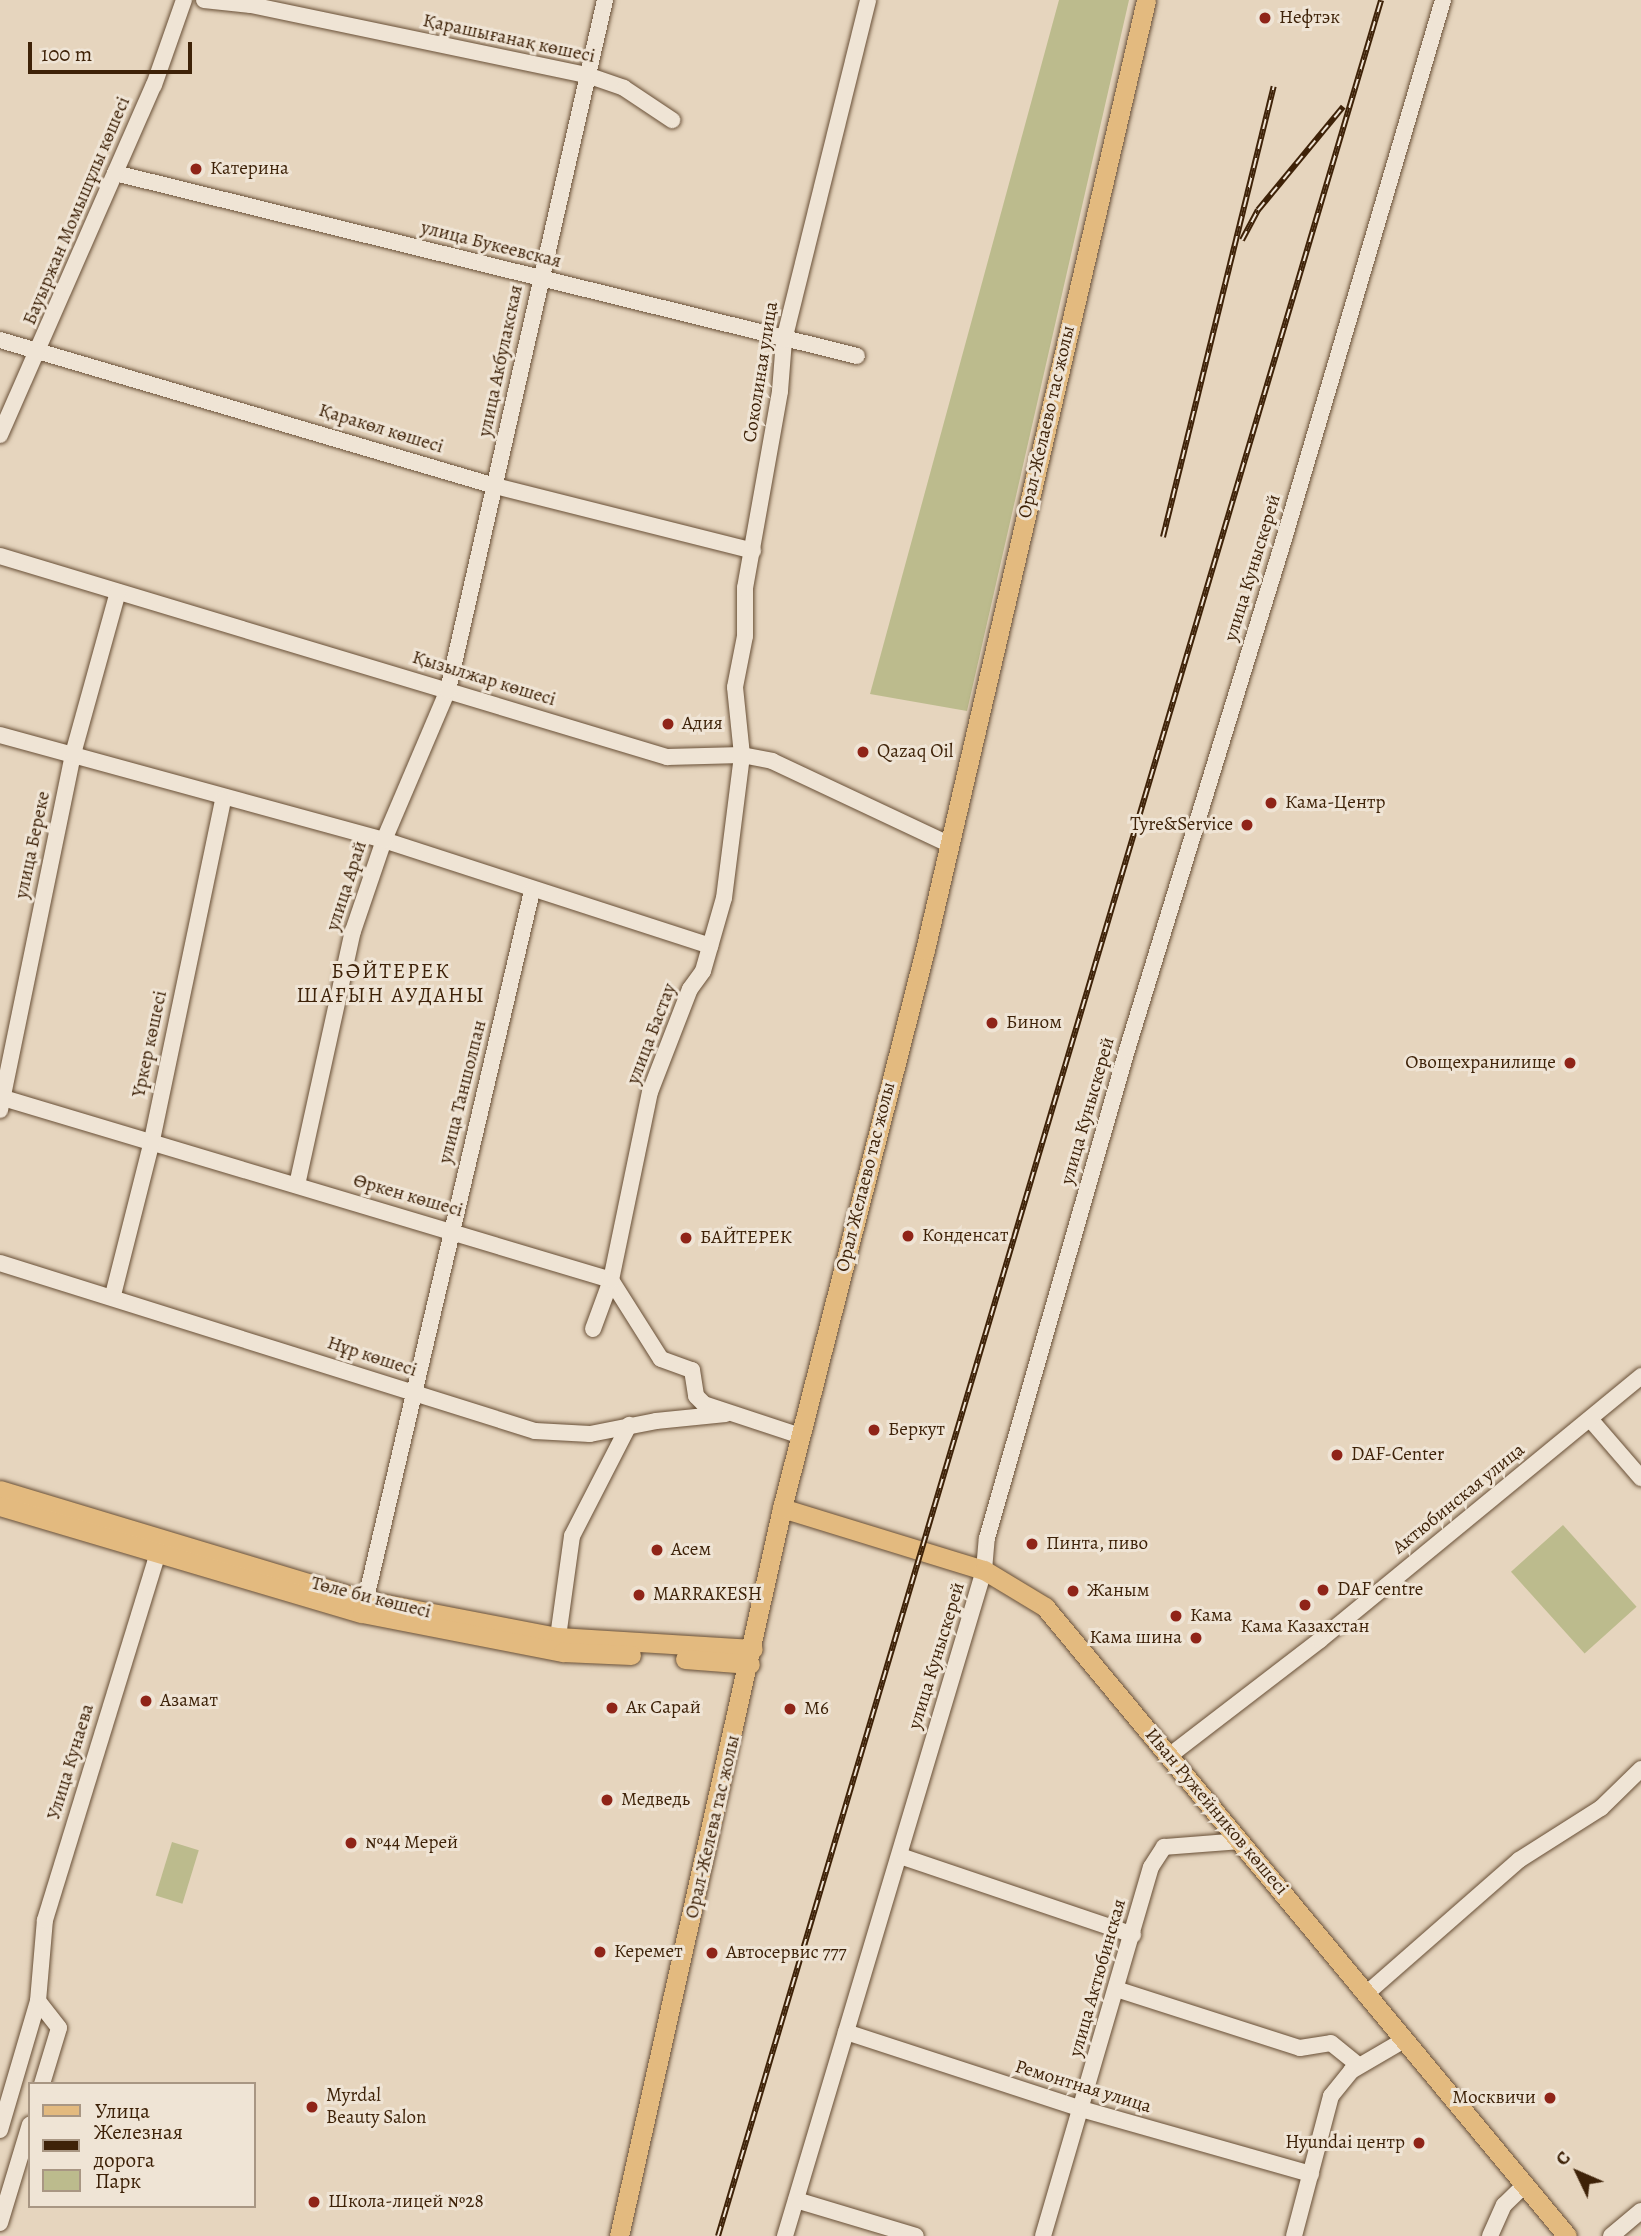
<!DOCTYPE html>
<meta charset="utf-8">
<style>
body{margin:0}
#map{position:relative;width:1641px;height:2236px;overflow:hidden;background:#e6d5be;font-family:Alegreya,serif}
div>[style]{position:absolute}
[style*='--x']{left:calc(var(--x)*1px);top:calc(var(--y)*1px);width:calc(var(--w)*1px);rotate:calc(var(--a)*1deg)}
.green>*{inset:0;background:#bcbb8d;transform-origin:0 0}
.roads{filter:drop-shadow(0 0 2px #684f36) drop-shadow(0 0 2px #684f36)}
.minor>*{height:16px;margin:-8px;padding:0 8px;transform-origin:8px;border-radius:8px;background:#efe4d5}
.major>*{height:19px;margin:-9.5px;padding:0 9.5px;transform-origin:9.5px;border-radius:9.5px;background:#e3ba7f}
.rail>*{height:6px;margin-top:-3px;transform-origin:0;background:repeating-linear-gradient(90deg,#efe4d5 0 10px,#3e2208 0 20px);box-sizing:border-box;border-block:2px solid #3e2208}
.dots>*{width:19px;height:19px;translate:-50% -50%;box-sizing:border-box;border:4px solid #efe4d5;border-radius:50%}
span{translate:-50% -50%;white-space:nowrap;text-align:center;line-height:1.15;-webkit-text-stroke:6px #efe4d5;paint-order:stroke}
.poi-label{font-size:19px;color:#3e2208}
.left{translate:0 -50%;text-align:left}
.right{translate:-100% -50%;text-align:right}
.street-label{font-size:19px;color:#3e2208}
.neighbourhood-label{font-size:21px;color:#3e2208;letter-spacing:2px}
.legend{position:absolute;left:28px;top:2082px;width:228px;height:126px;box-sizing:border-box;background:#efe4d5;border:2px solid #a89683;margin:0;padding:9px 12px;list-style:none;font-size:21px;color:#3e2208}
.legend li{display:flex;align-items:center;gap:14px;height:35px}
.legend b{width:35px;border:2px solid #a89683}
.north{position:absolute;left:1543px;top:2138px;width:70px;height:70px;-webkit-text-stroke:5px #efe4d5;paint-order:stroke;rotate:314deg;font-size:19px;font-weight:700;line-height:28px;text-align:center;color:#3e2208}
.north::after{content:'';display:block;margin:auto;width:24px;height:32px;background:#3e2208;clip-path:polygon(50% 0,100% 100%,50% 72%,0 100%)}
.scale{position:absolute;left:28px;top:42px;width:164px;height:32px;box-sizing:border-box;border:4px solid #3e2208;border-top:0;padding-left:9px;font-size:21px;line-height:24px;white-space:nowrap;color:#3e2208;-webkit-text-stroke:5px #efe4d5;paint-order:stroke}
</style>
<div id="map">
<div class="green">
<div style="clip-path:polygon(1059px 0,1129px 0,967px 711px,870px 694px)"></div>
<div style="left:1563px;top:1525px;width:110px;height:70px;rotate:48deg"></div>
<div style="left:172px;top:1842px;width:28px;height:56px;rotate:17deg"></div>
</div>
<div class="roads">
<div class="minor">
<div style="--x:204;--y:0;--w:47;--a:6.1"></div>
<div style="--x:251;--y:5;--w:343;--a:11.8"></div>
<div style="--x:587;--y:75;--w:39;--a:19"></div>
<div style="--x:624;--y:88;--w:58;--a:33.7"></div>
<div style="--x:115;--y:173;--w:764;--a:13.85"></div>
<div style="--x:0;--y:340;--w:516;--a:16.43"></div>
<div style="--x:495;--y:486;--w:266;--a:14.1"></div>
<div style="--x:0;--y:435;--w:382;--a:-66.3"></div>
<div style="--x:154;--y:85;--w:90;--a:-70.6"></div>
<div style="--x:0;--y:556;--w:697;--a:16.77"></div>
<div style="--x:667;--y:757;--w:75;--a:-1.5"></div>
<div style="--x:742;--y:755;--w:31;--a:11"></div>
<div style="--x:772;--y:761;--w:195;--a:25.2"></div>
<div style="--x:0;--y:735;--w:398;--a:15.3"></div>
<div style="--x:384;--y:840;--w:343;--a:18"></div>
<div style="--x:0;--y:1097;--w:638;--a:16.67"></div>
<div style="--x:611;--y:1280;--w:93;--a:57.7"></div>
<div style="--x:661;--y:1359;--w:33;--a:20"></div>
<div style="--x:692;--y:1370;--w:26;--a:81"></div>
<div style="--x:696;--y:1396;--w:11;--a:45"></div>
<div style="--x:704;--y:1404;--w:102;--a:18.3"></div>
<div style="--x:0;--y:1110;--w:363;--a:-78.4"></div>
<div style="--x:73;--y:754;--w:168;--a:-74.5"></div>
<div style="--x:297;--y:1185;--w:260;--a:-77.6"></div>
<div style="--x:353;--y:931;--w:96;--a:-71.2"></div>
<div style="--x:384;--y:840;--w:163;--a:-66.9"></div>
<div style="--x:448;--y:690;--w:708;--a:-77.18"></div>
<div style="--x:0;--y:1263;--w:561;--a:17.43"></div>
<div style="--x:535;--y:1431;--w:55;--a:3.1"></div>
<div style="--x:590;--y:1434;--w:67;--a:-11.1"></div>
<div style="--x:656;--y:1421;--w:70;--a:-5.7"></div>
<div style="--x:113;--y:1295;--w:155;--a:-75.8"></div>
<div style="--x:151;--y:1145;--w:353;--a:-78.2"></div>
<div style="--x:593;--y:1329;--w:52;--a:-69.8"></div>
<div style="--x:611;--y:1280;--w:192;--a:-78.3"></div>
<div style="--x:650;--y:1092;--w:110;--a:-68.8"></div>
<div style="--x:690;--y:989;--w:22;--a:-54"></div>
<div style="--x:703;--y:971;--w:76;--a:-74"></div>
<div style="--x:724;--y:898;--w:144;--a:-82.8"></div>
<div style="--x:742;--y:755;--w:68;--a:-95.9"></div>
<div style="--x:735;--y:687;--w:52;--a:-78.9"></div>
<div style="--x:745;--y:636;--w:48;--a:-90"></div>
<div style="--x:745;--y:588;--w:200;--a:-79.9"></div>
<div style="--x:780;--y:391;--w:51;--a:-85.5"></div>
<div style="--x:784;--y:340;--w:350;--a:-76.1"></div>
<div style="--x:1590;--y:1419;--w:78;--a:49.2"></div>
<div style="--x:363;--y:1611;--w:740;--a:-76.79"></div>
<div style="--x:558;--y:1637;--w:102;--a:-82.1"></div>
<div style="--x:572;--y:1536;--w:125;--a:-62.8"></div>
<div style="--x:1169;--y:1756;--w:190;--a:-37.5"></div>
<div style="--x:1320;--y:1640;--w:416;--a:-39.4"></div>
<div style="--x:900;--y:1856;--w:246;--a:18.7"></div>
<div style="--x:1116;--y:1989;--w:193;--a:17.8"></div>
<div style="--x:1300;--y:2048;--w:31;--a:-9"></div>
<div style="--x:1331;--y:2043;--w:36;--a:39"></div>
<div style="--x:1366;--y:1994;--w:203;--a:-41.2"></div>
<div style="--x:1519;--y:1860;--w:97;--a:-32.4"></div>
<div style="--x:1601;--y:1808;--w:56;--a:-44.3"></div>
<div style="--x:38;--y:2001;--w:34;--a:52"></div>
<div style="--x:59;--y:2028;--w:59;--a:106.9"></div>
<div style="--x:846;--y:2032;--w:247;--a:18.1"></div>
<div style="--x:1081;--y:2109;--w:239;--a:15.8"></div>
<div style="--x:0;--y:2130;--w:134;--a:-73.6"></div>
<div style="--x:38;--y:2001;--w:81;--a:-85.1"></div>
<div style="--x:45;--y:1920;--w:394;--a:-72.9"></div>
<div style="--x:796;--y:2200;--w:125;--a:16.7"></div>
<div style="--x:0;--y:2223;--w:103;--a:-73.1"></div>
<div style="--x:785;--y:2236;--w:695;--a:-73.36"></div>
<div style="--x:984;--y:1570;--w:32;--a:-85"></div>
<div style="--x:987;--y:1538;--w:508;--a:-73.99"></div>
<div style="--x:1127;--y:1050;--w:535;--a:-72.92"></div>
<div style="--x:1284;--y:539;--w:562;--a:-73.56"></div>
<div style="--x:1043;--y:2236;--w:384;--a:-73.7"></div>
<div style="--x:1151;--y:1867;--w:24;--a:-57"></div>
<div style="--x:1164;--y:1847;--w:76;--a:-4.5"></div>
<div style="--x:1294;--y:2236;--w:145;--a:-75.2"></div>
<div style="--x:1331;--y:2096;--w:32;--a:-51"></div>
<div style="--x:1351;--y:2071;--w:61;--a:-30.3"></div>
<div style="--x:1490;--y:2236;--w:34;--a:-66"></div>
<div style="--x:1504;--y:2205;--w:29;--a:-44"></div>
<div style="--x:1611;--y:2236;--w:39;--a:-40"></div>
</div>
<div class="major">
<div style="--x:0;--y:1490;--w:381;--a:16.8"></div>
<div style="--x:365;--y:1600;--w:197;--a:10.9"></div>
<div style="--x:558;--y:1637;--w:195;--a:3.5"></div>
<div style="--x:0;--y:1506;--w:377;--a:16.5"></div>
<div style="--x:362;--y:1613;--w:205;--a:11"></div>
<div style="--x:563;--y:1652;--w:68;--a:2.5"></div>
<div style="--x:782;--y:1508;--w:211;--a:17.1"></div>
<div style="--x:984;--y:1570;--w:71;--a:31.2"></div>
<div style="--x:1045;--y:1607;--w:817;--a:50.31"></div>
<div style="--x:685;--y:1659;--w:65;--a:4.4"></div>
<div style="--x:619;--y:2236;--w:746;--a:-77.38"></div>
<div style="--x:782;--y:1508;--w:576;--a:-75.63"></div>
<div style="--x:925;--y:950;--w:975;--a:-76.9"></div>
</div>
</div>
<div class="rail">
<div style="--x:1242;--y:240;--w:34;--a:-62"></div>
<div style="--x:1258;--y:210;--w:134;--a:-50.5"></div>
<div style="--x:1163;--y:537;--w:464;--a:-76.2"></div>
<div style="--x:718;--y:2236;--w:2332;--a:-73.48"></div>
</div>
<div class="dots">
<div style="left:1265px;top:18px;background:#8f2418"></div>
<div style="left:196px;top:169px;background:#8f2418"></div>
<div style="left:668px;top:724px;background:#8f2418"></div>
<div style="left:863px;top:752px;background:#8f2418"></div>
<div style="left:1271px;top:803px;background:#8f2418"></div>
<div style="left:1247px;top:825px;background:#8f2418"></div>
<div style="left:992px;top:1023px;background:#8f2418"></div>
<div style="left:1570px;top:1063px;background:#8f2418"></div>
<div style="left:908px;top:1236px;background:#8f2418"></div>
<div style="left:686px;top:1238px;background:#8f2418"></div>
<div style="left:874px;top:1430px;background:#8f2418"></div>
<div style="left:1337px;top:1455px;background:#8f2418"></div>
<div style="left:1032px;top:1544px;background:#8f2418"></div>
<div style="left:657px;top:1550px;background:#8f2418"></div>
<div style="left:1323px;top:1590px;background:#8f2418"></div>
<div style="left:1073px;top:1591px;background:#8f2418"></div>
<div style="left:639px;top:1595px;background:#8f2418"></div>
<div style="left:1305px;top:1605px;background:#8f2418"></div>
<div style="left:1176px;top:1616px;background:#8f2418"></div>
<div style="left:1196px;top:1638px;background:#8f2418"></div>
<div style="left:146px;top:1701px;background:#8f2418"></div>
<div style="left:612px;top:1708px;background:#8f2418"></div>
<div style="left:790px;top:1709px;background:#8f2418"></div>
<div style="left:607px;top:1800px;background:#8f2418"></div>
<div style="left:351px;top:1843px;background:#8f2418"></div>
<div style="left:600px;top:1952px;background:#8f2418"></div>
<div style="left:712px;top:1953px;background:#8f2418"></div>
<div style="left:1550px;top:2098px;background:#8f2418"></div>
<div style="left:312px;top:2107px;background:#8f2418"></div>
<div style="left:1419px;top:2143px;background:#8f2418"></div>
<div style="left:314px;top:2202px;background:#8f2418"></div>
</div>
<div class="poi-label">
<span class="left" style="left:1279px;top:18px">Нефтэк</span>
<span class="left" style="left:210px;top:169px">Катерина</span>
<span class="left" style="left:682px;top:724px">Адия</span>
<span class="left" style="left:877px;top:752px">Qazaq Oil</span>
<span class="left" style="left:1285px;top:803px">Кама-Центр</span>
<span class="right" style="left:1233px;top:825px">Tyre&amp;Service</span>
<span class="left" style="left:1006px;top:1023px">Бином</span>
<span class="right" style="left:1556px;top:1063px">Овощехранилище</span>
<span class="left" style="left:922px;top:1236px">Конденсат</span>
<span class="left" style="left:700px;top:1238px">БАЙТЕРЕК</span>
<span class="left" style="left:888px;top:1430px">Беркут</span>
<span class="left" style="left:1351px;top:1455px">DAF-Center</span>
<span class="left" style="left:1046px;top:1544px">Пинта, пиво</span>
<span class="left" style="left:671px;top:1550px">Асем</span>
<span class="left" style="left:1337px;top:1590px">DAF centre</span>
<span class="left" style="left:1087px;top:1591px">Жаным</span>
<span class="left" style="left:653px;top:1595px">MARRAKESH</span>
<span class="left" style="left:1190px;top:1616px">Кама</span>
<span style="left:1305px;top:1627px">Кама Казахстан</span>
<span class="right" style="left:1182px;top:1638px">Кама шина</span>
<span class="left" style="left:160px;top:1701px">Азамат</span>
<span class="left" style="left:626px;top:1708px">Ак Сарай</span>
<span class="left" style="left:804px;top:1709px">М6</span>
<span class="left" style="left:621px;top:1800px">Медведь</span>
<span class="left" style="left:365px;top:1843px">№44 Мерей</span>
<span class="left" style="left:614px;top:1952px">Керемет</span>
<span class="left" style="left:726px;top:1953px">Автосервис 777</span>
<span class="left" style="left:326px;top:2107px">Myrdal<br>Beauty Salon</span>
<span class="right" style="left:1536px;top:2098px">Москвичи</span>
<span class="right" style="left:1405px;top:2143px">Hyundai центр</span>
<span class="left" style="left:328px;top:2202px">Школа-лицей №28</span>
</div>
<div class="street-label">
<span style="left:509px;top:39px;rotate:12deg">Қарашығанақ көшесі</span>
<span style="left:77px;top:211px;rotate:-67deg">Бауыржан Момышұлы көшесі</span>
<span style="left:491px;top:245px;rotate:14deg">улица Букеевская</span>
<span style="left:501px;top:361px;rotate:-78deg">улица Акбулакская</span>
<span style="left:761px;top:372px;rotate:-81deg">Соколиная улица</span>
<span style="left:1047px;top:422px;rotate:-77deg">Орал-Желаево тас жолы</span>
<span style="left:381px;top:429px;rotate:17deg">Қаракөл көшесі</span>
<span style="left:1253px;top:568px;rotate:-73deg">улица Куныскерей</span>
<span style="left:484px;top:679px;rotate:17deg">Қызылжар көшесі</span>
<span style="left:33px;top:845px;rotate:-78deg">улица Береке</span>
<span style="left:347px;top:886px;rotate:-72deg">улица Арай</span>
<span style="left:652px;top:1034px;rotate:-69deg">улица Бастау</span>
<span style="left:150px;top:1044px;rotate:-78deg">Үркер көшесі</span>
<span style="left:463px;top:1092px;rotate:-76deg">улица Таншолпан</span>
<span style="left:1088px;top:1111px;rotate:-74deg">улица Куныскерей</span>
<span style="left:866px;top:1177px;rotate:-76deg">Орал Желаево тас жолы</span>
<span style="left:408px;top:1196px;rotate:16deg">Өркен көшесі</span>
<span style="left:372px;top:1357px;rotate:18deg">Нұр көшесі</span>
<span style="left:1459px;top:1499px;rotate:-39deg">Актюбинская улица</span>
<span style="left:371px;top:1598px;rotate:14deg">Төле би көшесі</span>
<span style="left:937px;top:1656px;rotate:-73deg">улица Куныскерей</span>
<span style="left:71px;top:1762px;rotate:-73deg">Улица Кунаева</span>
<span style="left:1216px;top:1812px;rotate:50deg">Иван Ружейников көшесі</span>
<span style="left:713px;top:1827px;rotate:-77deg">Орал-Желева тас жолы</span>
<span style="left:1098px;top:1978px;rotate:-74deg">улица Актюбинская</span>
<span style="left:1083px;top:2087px;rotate:17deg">Ремонтная улица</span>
</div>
<div class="neighbourhood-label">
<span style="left:391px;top:983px">БӘЙТЕРЕК<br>ШАҒЫН АУДАНЫ</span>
</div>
<ul class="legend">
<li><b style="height:9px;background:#e3ba7f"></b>Улица</li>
<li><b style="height:9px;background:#3e2208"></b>Железная дорога</li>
<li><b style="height:19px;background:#bcbb8d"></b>Парк</li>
</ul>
<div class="north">С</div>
<div class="scale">100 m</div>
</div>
